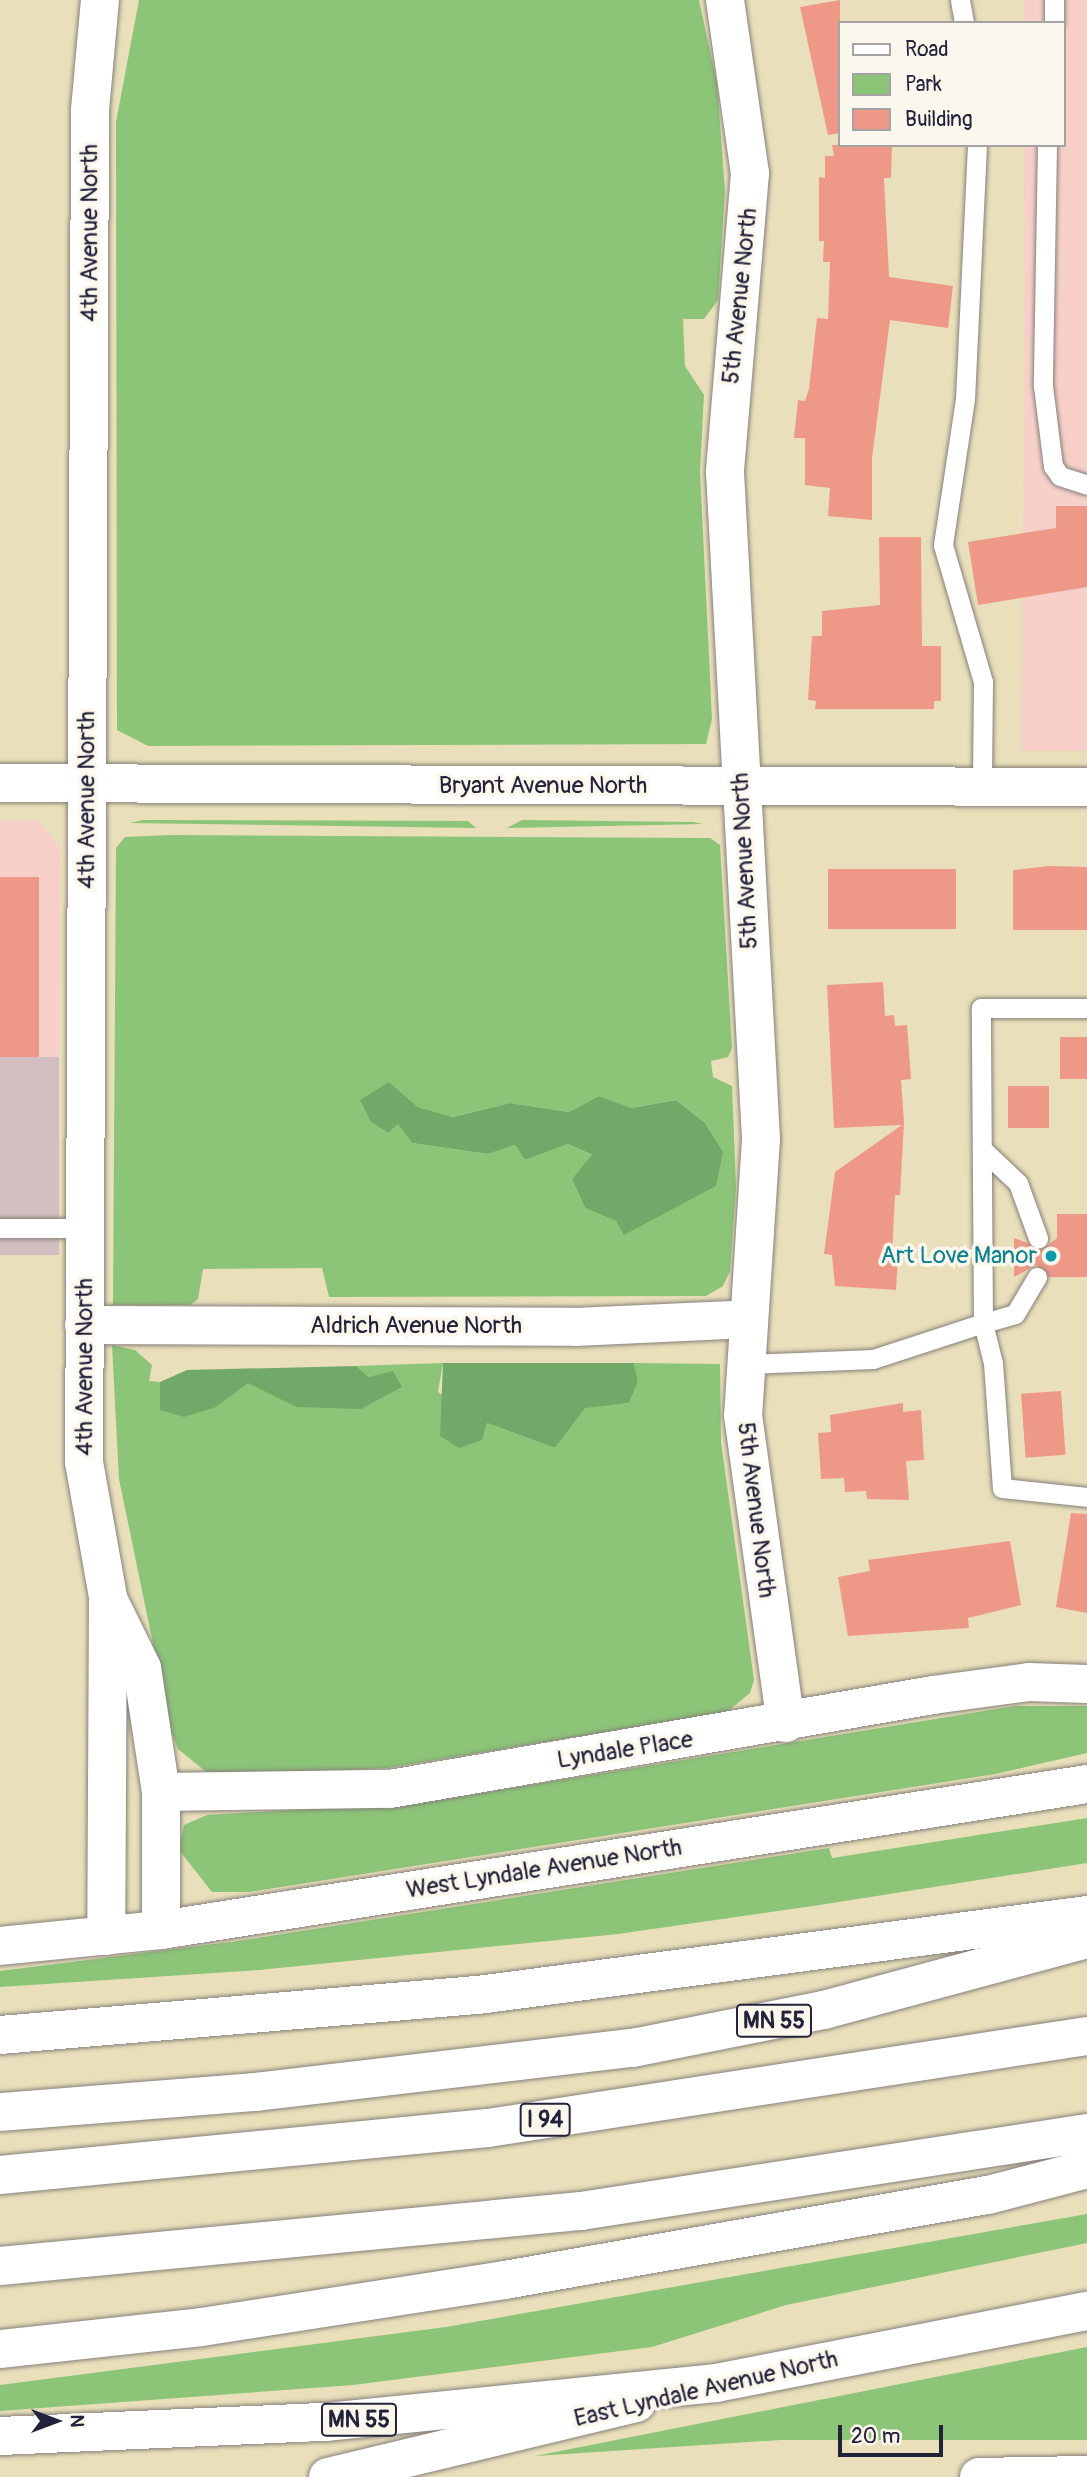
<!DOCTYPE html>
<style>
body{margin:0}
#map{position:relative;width:1087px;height:2477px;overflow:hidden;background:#e9dfbb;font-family:Pangolin,sans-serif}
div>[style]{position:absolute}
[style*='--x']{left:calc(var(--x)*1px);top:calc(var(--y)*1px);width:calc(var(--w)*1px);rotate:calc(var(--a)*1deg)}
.built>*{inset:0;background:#f7d0c9}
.industrial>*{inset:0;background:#d2bec1;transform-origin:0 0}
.green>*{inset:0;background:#8cc478}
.forest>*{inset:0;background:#71aa68}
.building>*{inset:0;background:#ee9888;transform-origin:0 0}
.roads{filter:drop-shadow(0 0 2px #86807b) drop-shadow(0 0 2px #86807b)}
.lane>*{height:19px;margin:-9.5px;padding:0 9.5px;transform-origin:9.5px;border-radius:9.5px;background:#fff}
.street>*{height:38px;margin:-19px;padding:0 19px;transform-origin:19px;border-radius:19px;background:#fff}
.secondary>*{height:38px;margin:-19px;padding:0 19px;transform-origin:19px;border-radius:19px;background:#fff}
.primary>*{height:38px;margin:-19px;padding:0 19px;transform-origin:19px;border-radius:19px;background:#fff}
.highway>*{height:38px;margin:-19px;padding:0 19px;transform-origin:19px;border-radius:19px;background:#fff}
.dots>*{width:19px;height:19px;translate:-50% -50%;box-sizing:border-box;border:4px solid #fbf7ec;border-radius:50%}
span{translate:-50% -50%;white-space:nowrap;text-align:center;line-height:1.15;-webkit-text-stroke:7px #fbf7ec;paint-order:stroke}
.shield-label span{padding:2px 5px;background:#fbf7ec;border:2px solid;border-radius:5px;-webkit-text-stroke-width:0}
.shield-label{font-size:23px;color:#22223b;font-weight:700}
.street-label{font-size:24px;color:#22223b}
.culture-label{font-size:24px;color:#0d838f}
.right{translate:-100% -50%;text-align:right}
.legend{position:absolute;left:838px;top:21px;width:228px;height:126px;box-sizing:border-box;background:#fbf7ec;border:2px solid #a4a2a5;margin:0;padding:9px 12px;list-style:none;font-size:21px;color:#22223b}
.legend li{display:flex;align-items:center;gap:14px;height:35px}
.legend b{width:35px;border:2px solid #a4a2a5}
.north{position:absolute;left:21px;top:2386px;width:70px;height:70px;-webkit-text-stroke:5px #fbf7ec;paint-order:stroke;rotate:90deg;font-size:19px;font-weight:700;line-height:28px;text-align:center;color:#22223b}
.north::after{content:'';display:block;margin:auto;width:24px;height:32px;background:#22223b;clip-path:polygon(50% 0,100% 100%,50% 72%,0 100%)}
.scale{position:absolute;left:838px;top:2425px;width:105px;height:32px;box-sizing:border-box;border:4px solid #22223b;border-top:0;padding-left:9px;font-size:21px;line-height:24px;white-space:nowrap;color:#22223b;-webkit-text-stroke:5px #fbf7ec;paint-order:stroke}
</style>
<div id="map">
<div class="built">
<div style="clip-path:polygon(1025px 0,1087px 0,1087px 751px,1022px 751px,1024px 145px,1064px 145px,1064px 23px,1025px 23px)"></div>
<div style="clip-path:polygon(0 820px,40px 821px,60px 847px,59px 1057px,0 1057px)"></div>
</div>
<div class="industrial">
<div style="left:0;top:1057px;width:59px;height:198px"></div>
</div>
<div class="green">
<div style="clip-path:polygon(139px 0,699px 0,717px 83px,725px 191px,718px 300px,704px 319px,683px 319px,685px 366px,704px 395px,700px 471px,712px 719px,706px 744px,148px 746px,117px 730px,116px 122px)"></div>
<div style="clip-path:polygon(143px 820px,468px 821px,476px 828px,130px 823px)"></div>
<div style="clip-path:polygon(522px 820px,693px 822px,703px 824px,507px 828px)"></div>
<div style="clip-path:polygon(evenodd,170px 835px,710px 838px,720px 845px,732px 1048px,728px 1057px,711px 1061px,713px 1077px,732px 1086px,736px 1187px,730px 1271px,723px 1286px,706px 1296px,329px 1297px,322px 1268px,203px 1269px,198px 1299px,190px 1305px,113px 1305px,116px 848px,125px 837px,170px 835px,389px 1082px,418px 1107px,453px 1117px,510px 1103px,569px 1112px,599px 1096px,630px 1108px,676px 1100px,705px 1123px,723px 1153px,616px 1221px,585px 1208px,572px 1179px,593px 1156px,568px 1144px,525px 1160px,515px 1145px,488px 1154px,412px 1143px,398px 1123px,388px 1133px,371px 1122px,389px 1082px)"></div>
<div style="clip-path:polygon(112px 1345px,135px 1350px,152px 1365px,149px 1381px,160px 1382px,161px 1410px,216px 1407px,248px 1382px,296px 1407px,369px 1377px,356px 1366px,443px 1363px,438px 1392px,487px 1423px,555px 1448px,585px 1407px,629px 1403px,638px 1382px,634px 1363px,720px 1364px,721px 1442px,754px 1680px,750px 1693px,727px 1712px,387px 1768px,222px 1776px,205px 1771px,178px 1749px,171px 1731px,119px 1479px)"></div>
<div style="clip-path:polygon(1015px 1706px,1087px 1706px,1087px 1753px,995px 1774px,249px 1892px,212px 1892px,179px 1850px,184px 1825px,207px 1815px,426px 1802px)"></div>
<div style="clip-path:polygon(1087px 1818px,1087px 1863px,813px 1906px,618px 1934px,259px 1970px,0 1987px,0 1971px,238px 1941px,829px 1848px,832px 1858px)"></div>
<div style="clip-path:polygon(1087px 2214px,1087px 2243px,786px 2305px,652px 2347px,353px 2385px,0 2411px,0 2385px,446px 2327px)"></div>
<div style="clip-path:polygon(1087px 2347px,1087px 2440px,781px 2440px,535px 2456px)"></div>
</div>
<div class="forest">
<div style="clip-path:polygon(389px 1082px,418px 1107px,453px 1117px,510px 1103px,569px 1112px,599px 1096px,631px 1108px,676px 1100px,705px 1123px,723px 1152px,716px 1186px,624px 1235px,616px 1221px,585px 1208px,572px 1179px,592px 1155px,568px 1144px,525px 1160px,515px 1145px,488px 1154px,412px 1143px,398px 1124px,388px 1133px,371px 1122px,360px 1100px)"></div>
<div style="clip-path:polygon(443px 1363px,634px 1363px,638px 1382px,629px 1403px,585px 1408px,555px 1448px,487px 1423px,482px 1440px,459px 1448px,440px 1436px)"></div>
<div style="clip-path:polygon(356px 1366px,369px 1377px,393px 1371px,402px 1387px,361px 1409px,296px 1407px,248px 1383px,216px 1407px,184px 1417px,160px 1410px,160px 1382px,187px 1370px)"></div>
</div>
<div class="building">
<div style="clip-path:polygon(840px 0,840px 133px,828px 135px,800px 7px)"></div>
<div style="clip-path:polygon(832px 145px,892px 146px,891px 178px,884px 178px,889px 277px,953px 286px,948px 328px,890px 320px,872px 458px,872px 520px,828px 516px,830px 488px,805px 485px,805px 438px,794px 438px,798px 400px,805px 401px,809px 389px,817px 318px,828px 319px,830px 262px,823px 262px,824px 241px,819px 241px,819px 177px,825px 178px,825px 156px,834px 156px)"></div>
<div style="clip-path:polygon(1056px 506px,1087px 506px,1087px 587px,978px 605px,968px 542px,1056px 528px)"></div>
<div style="clip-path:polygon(879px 537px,921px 537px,922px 646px,941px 646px,941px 701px,934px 701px,934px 709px,815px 709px,816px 701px,808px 700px,812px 636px,822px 636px,822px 611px,880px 605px)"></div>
<div style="clip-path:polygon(1049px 866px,1087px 867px,1087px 930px,1013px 930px,1013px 870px)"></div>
<div style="left:828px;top:869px;width:128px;height:60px"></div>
<div style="left:0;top:877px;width:39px;height:180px"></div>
<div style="clip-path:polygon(883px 982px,885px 1016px,894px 1015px,895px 1026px,907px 1025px,911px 1079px,901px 1080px,904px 1123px,900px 1195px,895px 1195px,892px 1256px,898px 1257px,896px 1290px,835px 1286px,832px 1255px,824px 1254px,835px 1172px,902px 1125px,834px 1128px,827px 985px)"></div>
<div style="left:1087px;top:1037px;width:42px;height:27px;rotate:90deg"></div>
<div style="left:1049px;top:1086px;width:42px;height:41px;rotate:90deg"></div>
<div style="clip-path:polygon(1057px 1214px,1087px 1214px,1087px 1277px,1049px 1277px,1036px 1265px,1014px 1277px,1014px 1238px,1043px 1249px,1057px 1238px)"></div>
<div style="left:1061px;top:1391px;width:64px;height:40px;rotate:86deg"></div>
<div style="clip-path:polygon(903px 1403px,903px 1412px,921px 1410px,924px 1460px,906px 1461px,909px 1500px,867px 1499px,866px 1491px,845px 1492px,844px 1478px,821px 1479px,818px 1433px,831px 1432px,830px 1415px)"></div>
<div style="clip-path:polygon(1071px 1513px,1087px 1514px,1087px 1613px,1056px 1607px)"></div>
<div style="clip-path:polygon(1010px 1541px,1021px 1605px,968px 1618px,969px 1628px,848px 1636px,838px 1577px,870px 1571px,868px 1560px)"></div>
</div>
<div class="roads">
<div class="lane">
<div style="--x:960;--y:0;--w:23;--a:80"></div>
<div style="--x:1054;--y:23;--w:23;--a:-90"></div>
<div style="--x:977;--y:145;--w:254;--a:92.7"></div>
<div style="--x:965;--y:399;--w:148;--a:98.6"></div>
<div style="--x:943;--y:545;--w:143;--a:73.7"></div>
<div style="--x:983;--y:682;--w:104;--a:90.6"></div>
<div style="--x:1047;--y:145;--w:241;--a:91"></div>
<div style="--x:1043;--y:386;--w:81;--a:82.9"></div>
<div style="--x:1053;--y:466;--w:12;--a:55"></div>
<div style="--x:1060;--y:476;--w:28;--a:18"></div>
<div style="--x:982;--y:1149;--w:50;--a:43.4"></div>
<div style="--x:1018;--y:1183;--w:59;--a:70"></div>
<div style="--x:0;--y:1228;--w:85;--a:0"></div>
<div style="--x:1037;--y:1277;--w:43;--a:120.7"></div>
<div style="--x:1015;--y:1314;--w:33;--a:164"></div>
<div style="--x:983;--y:1323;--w:315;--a:-90.4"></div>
<div style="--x:981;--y:1008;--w:106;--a:0"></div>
<div style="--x:748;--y:1364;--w:125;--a:-2.3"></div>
<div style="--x:873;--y:1359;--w:116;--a:-18.1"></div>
<div style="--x:983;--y:1323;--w:41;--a:76"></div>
<div style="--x:993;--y:1363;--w:125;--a:85.9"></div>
<div style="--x:1002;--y:1488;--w:85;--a:6"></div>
</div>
<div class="street">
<div style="--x:100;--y:0;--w:110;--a:95.2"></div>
<div style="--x:90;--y:110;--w:1352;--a:90.25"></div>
<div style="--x:84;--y:1462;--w:137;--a:79.9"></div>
<div style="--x:108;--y:1597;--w:339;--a:90.3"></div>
<div style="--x:725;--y:0;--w:175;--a:81.8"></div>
<div style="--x:750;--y:173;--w:300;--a:94.8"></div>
<div style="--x:725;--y:472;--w:668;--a:86.91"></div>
<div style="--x:761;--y:1139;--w:277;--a:93.7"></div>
<div style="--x:743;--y:1415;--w:311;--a:82.1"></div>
<div style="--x:0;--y:783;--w:1087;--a:0.21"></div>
<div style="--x:84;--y:1325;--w:491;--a:0.2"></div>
<div style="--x:575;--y:1327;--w:174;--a:-2.6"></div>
<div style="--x:110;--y:1603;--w:72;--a:63.8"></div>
<div style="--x:142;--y:1668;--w:125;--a:81.3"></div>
<div style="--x:161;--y:1792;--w:138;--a:90"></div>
<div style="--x:161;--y:1792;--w:229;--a:-0.8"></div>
<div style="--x:390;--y:1789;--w:551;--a:-9.82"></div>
<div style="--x:933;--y:1695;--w:97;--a:-7.7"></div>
<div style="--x:1029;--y:1682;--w:58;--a:2"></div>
<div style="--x:979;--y:2477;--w:108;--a:-1.1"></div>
</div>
<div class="secondary">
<div style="--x:0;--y:1946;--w:162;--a:-5.7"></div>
<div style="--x:161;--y:1930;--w:937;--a:-8.96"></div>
<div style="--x:328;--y:2477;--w:317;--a:-13.5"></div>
</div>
<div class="primary">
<div style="--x:716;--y:2383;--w:378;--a:-11"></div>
</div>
<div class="highway">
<div style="--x:0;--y:2035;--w:480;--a:-4.8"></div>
<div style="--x:478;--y:1995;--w:614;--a:-7.48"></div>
<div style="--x:0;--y:2112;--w:257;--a:-4.5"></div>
<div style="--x:256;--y:2092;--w:380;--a:-6.7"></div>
<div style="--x:633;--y:2048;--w:195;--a:-11.3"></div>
<div style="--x:824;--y:2010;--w:272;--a:-15.1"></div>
<div style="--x:0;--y:2175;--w:490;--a:-5.5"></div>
<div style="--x:488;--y:2128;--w:606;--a:-8.73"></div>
<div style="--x:0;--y:2266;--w:584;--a:-5.41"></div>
<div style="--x:581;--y:2211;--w:512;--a:-8.76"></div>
<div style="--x:0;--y:2349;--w:202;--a:-6.2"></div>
<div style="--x:201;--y:2327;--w:308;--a:-8.8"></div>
<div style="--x:505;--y:2280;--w:490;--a:-10"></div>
<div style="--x:988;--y:2195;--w:102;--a:-14.7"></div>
<div style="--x:0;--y:2436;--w:326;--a:-2.5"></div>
<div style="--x:326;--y:2422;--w:392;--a:-5.7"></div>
</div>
</div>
<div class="dots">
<div style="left:1051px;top:1256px;background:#0f9aa8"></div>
</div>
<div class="shield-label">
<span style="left:774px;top:2021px">MN 55</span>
<span style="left:545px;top:2120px">I 94</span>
<span style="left:359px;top:2420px">MN 55</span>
</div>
<div class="street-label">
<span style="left:90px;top:233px;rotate:-90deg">4th Avenue North</span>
<span style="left:740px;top:296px;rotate:-84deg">5th Avenue North</span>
<span style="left:543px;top:786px">Bryant Avenue North</span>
<span style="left:87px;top:800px;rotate:-90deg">4th Avenue North</span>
<span style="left:745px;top:861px;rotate:-93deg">5th Avenue North</span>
<span style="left:416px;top:1326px">Aldrich Avenue North</span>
<span style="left:85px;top:1367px;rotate:-90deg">4th Avenue North</span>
<span style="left:756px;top:1510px;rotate:83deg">5th Avenue North</span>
<span style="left:625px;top:1750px;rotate:-9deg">Lyndale Place</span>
<span style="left:544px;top:1869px;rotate:-9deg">West Lyndale Avenue North</span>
<span style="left:706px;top:2389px;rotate:-13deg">East Lyndale Avenue North</span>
</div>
<div class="culture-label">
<span class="right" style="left:1037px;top:1256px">Art Love Manor</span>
</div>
<ul class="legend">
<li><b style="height:9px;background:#fff"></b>Road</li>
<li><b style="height:19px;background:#8cc478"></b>Park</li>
<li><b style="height:19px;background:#ee9888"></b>Building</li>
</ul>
<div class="north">N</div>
<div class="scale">20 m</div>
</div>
